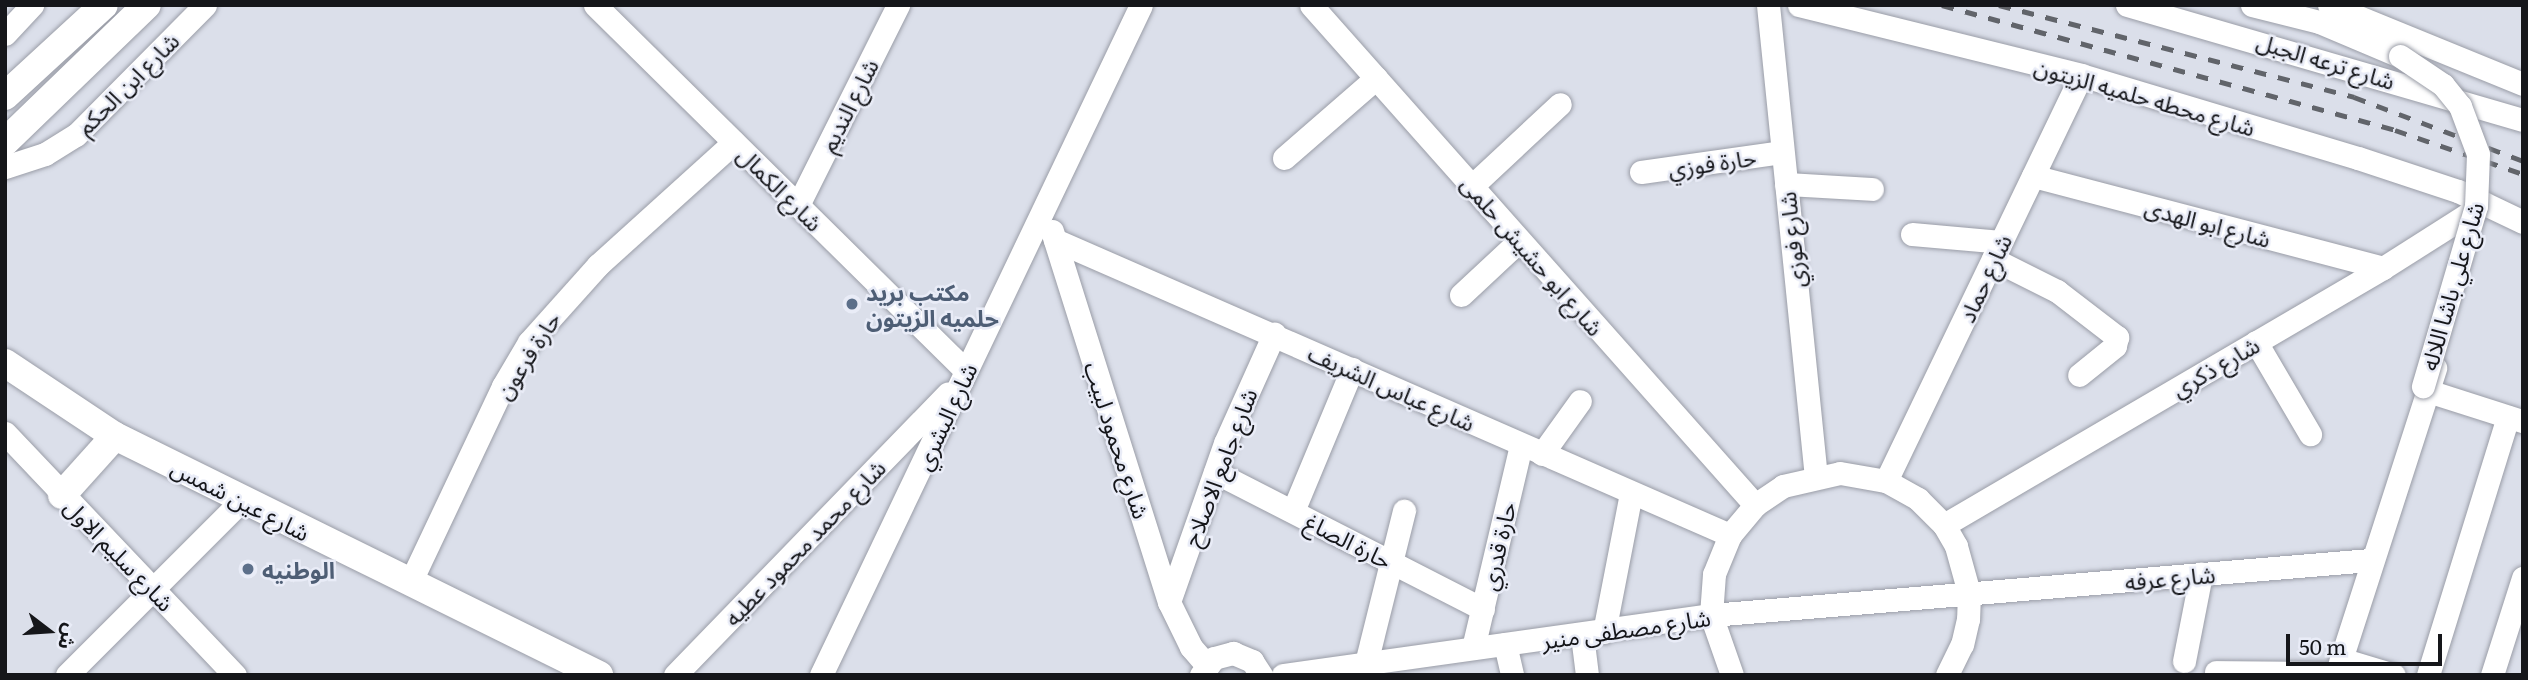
<!DOCTYPE html>
<meta charset="utf-8">
<style>
body{margin:0}
#map{position:relative;width:2528px;height:680px;overflow:hidden;background:#dbdfea;font-family:Literata,"Noto Sans Arabic",serif}
div>[style]{position:absolute}
[style*='--x']{left:calc(var(--x)*1px);top:calc(var(--y)*1px);width:calc(var(--w)*1px);rotate:calc(var(--a)*1deg)}
.roads{filter:drop-shadow(0 0 2px #9a9da7) drop-shadow(0 0 2px #9a9da7)}
.minor>*{height:23px;margin:-11.5px;padding:0 11.5px;transform-origin:11.5px;border-radius:11.5px;background:#fff}
.major>*{height:28px;margin:-14px;padding:0 14px;transform-origin:14px;border-radius:14px;background:#fff}
.rail>*{height:5px;margin-top:-2.5px;transform-origin:0;background:repeating-linear-gradient(90deg,#61646a 0 12px,transparent 0 24px)}
.bridges{filter:drop-shadow(0 0 2px #9a9da7) drop-shadow(0 0 2px #9a9da7)}
.minor-bridge>*{height:23px;margin:-11.5px;padding:0 11.5px;transform-origin:11.5px;border-radius:11.5px;background:#fff}
.dots>*{width:19px;height:19px;translate:-50% -50%;box-sizing:border-box;border:4px solid #e9ecf7;border-radius:50%}
span{translate:-50% -50%;white-space:nowrap;text-align:center;line-height:1.15;-webkit-text-stroke:5px #e9ecf7;paint-order:stroke}
.street-label{font-size:23px;color:#15161a}
.service-label{font-size:23px;color:#4e5e75;font-weight:700}
.left{translate:0 -50%;text-align:left}
.frame{position:absolute;inset:0;border:7px solid #15161a;pointer-events:none}
.north{position:absolute;left:14px;top:596px;width:70px;height:70px;-webkit-text-stroke:5px #e9ecf7;paint-order:stroke;rotate:107deg;font-size:19px;font-weight:700;line-height:28px;text-align:center;color:#15161a}
.north::after{content:'';display:block;margin:auto;width:24px;height:32px;background:#15161a;clip-path:polygon(50% 0,100% 100%,50% 72%,0 100%)}
.scale{position:absolute;left:2286px;top:634px;width:156px;height:32px;box-sizing:border-box;border:4px solid #15161a;border-top:0;padding-left:9px;font-size:21px;line-height:24px;white-space:nowrap;color:#15161a;-webkit-text-stroke:5px #e9ecf7;paint-order:stroke}
</style>
<div id="map">
<div class="roads">
<div class="minor">
<div style="--x:595;--y:5;--w:521;--a:44.61"></div>
<div style="--x:1311;--y:5;--w:669;--a:48.39"></div>
<div style="--x:1768;--y:5;--w:472;--a:84.2"></div>
<div style="--x:1799;--y:5;--w:291;--a:13.9"></div>
<div style="--x:2081;--y:75;--w:289;--a:16.7"></div>
<div style="--x:2358;--y:158;--w:105;--a:18.3"></div>
<div style="--x:2458;--y:191;--w:72;--a:25.5"></div>
<div style="--x:2127;--y:5;--w:412;--a:16.2"></div>
<div style="--x:2252;--y:5;--w:69;--a:14.2"></div>
<div style="--x:2319;--y:22;--w:88;--a:22.8"></div>
<div style="--x:2329;--y:5;--w:209;--a:22.2"></div>
<div style="--x:5;--y:34;--w:40;--a:-47"></div>
<div style="--x:1284;--y:158;--w:122;--a:-41"></div>
<div style="--x:5;--y:167;--w:42;--a:-18"></div>
<div style="--x:45;--y:154;--w:36;--a:-32"></div>
<div style="--x:76;--y:135;--w:183;--a:-45.2"></div>
<div style="--x:1641;--y:172;--w:142;--a:-8.1"></div>
<div style="--x:2033;--y:176;--w:362;--a:14.7"></div>
<div style="--x:1786;--y:184;--w:86;--a:3.3"></div>
<div style="--x:1472;--y:186;--w:120;--a:-43"></div>
<div style="--x:798;--y:205;--w:224;--a:-63.4"></div>
<div style="--x:1052;--y:231;--w:389;--a:72.5"></div>
<div style="--x:1169;--y:602;--w:50;--a:63.9"></div>
<div style="--x:1191;--y:647;--w:23;--a:49"></div>
<div style="--x:1912;--y:234;--w:89;--a:5.1"></div>
<div style="--x:1055;--y:240;--w:737;--a:23.61"></div>
<div style="--x:1993;--y:259;--w:72;--a:26.6"></div>
<div style="--x:2057;--y:291;--w:76;--a:37.5"></div>
<div style="--x:2117;--y:337;--w:9;--a:103"></div>
<div style="--x:2115;--y:346;--w:46;--a:141.1"></div>
<div style="--x:1461;--y:295;--w:79;--a:-43"></div>
<div style="--x:2256;--y:342;--w:107;--a:59.6"></div>
<div style="--x:2428;--y:391;--w:99;--a:17.7"></div>
<div style="--x:5;--y:433;--w:334;--a:46.5"></div>
<div style="--x:1542;--y:454;--w:65;--a:-54.4"></div>
<div style="--x:1215;--y:472;--w:301;--a:27.1"></div>
<div style="--x:1886;--y:481;--w:450;--a:-64.3"></div>
<div style="--x:1293;--y:511;--w:154;--a:-67.4"></div>
<div style="--x:1944;--y:525;--w:509;--a:-30.35"></div>
<div style="--x:2383;--y:268;--w:120;--a:-32.4"></div>
<div style="--x:410;--y:583;--w:218;--a:-64.7"></div>
<div style="--x:503;--y:386;--w:51;--a:-59.4"></div>
<div style="--x:529;--y:342;--w:103;--a:-48.1"></div>
<div style="--x:598;--y:265;--w:183;--a:-42.1"></div>
<div style="--x:1169;--y:602;--w:169;--a:-70.6"></div>
<div style="--x:1225;--y:443;--w:120;--a:-65.8"></div>
<div style="--x:1604;--y:632;--w:142;--a:-79"></div>
<div style="--x:1582;--y:635;--w:40;--a:82.9"></div>
<div style="--x:1505;--y:644;--w:32;--a:77"></div>
<div style="--x:1473;--y:648;--w:209;--a:-76.7"></div>
<div style="--x:2341;--y:659;--w:55;--a:16.8"></div>
<div style="--x:2184;--y:661;--w:89;--a:-78.9"></div>
<div style="--x:1366;--y:663;--w:157;--a:-76"></div>
<div style="--x:2216;--y:672;--w:121;--a:0.5"></div>
<div style="--x:67;--y:675;--w:247;--a:-45"></div>
<div style="--x:675;--y:675;--w:392;--a:-45.9"></div>
<div style="--x:821;--y:675;--w:742;--a:-64.47"></div>
<div style="--x:1201;--y:675;--w:21;--a:-53"></div>
<div style="--x:1214;--y:658;--w:20;--a:-15"></div>
<div style="--x:1233;--y:653;--w:21;--a:23"></div>
<div style="--x:1252;--y:661;--w:17;--a:57"></div>
<div style="--x:1283;--y:675;--w:432;--a:-8"></div>
<div style="--x:1711;--y:615;--w:661;--a:-4.77"></div>
<div style="--x:1732;--y:675;--w:64;--a:-109.3"></div>
<div style="--x:1711;--y:615;--w:41;--a:-85.8"></div>
<div style="--x:1714;--y:574;--w:42;--a:-67.7"></div>
<div style="--x:1730;--y:535;--w:39;--a:-50"></div>
<div style="--x:1755;--y:505;--w:34;--a:-34"></div>
<div style="--x:1783;--y:486;--w:58;--a:-12.8"></div>
<div style="--x:1840;--y:473;--w:47;--a:9.9"></div>
<div style="--x:1886;--y:481;--w:37;--a:29"></div>
<div style="--x:1918;--y:499;--w:37;--a:45"></div>
<div style="--x:1944;--y:525;--w:24;--a:60"></div>
<div style="--x:1956;--y:546;--w:49;--a:74.5"></div>
<div style="--x:1969;--y:593;--w:26;--a:92"></div>
<div style="--x:1968;--y:619;--w:26;--a:103"></div>
<div style="--x:1962;--y:644;--w:34;--a:116"></div>
<div style="--x:2336;--y:675;--w:323;--a:-72.1"></div>
<div style="--x:2428;--y:675;--w:270;--a:-72.8"></div>
<div style="--x:2492;--y:675;--w:102;--a:-72.3"></div>
</div>
<div class="major">
<div style="--x:5;--y:96;--w:134;--a:-42.6"></div>
<div style="--x:5;--y:142;--w:197;--a:-44"></div>
<div style="--x:5;--y:363;--w:132;--a:33.6"></div>
<div style="--x:115;--y:436;--w:540;--a:26.28"></div>
<div style="--x:62;--y:495;--w:79;--a:-48.1"></div>
</div>
</div>
<div class="rail">
<div style="--x:1942;--y:5;--w:470;--a:15.4"></div>
<div style="--x:2395;--y:130;--w:135;--a:19"></div>
<div style="--x:1999;--y:5;--w:367;--a:14.5"></div>
<div style="--x:2354;--y:97;--w:181;--a:20.7"></div>
</div>
<div class="bridges">
<div class="minor-bridge">
<div style="--x:2400;--y:56;--w:52;--a:34"></div>
<div style="--x:2443;--y:85;--w:27;--a:51"></div>
<div style="--x:2460;--y:106;--w:51;--a:69.4"></div>
<div style="--x:2478;--y:154;--w:52;--a:92.2"></div>
<div style="--x:2476;--y:206;--w:188;--a:106.4"></div>
</div>
</div>
<div class="dots">
<div style="left:852px;top:304px;background:#5c6f8a"></div>
<div style="left:248px;top:569px;background:#5c6f8a"></div>
</div>
<div class="street-label">
<span style="left:2326px;top:60px;rotate:17deg">شارع ترعه الجبل</span>
<span style="left:127px;top:83px;rotate:-45deg">شارع ابن الحكم</span>
<span style="left:2145px;top:96px;rotate:16deg">شارع محطه حلميه الزيتون</span>
<span style="left:848px;top:105px;rotate:-63deg">شارع النديم</span>
<span style="left:1712px;top:162px;rotate:-8deg">حارة فوزي</span>
<span style="left:781px;top:188px;rotate:45deg">شارع الكمال</span>
<span style="left:2208px;top:222px;rotate:15deg">شارع ابو الهدى</span>
<span style="left:1791px;top:240px;rotate:-96deg">شارع فوزي</span>
<span style="left:1533px;top:255px;rotate:49deg">شارع ابو حشيش حلمى</span>
<span style="left:1984px;top:278px;rotate:-65deg">شارع حماد</span>
<span style="left:2451px;top:286px;rotate:-74deg">شارع علي باشا اللاله</span>
<span style="left:527px;top:355px;rotate:-57deg">حارة فرعون</span>
<span style="left:2215px;top:366px;rotate:-30deg">شارع ذكري</span>
<span style="left:1392px;top:387px;rotate:24deg">شارع عباس الشريف</span>
<span style="left:945px;top:416px;rotate:-65deg">شارع البشري</span>
<span style="left:1118px;top:440px;rotate:72deg">شارع محمود لبيب</span>
<span style="left:1219px;top:467px;rotate:-69deg">شارع جامع الاصلاح</span>
<span style="left:241px;top:499px;rotate:27deg">شارع عين شمس</span>
<span style="left:1349px;top:540px;rotate:27deg">حارة الصاغ</span>
<span style="left:804px;top:542px;rotate:-46deg">شارع محمد محمود عطيه</span>
<span style="left:1497px;top:546px;rotate:-77deg">حارة قدري</span>
<span style="left:120px;top:554px;rotate:46deg">شارع سليم الاول</span>
<span style="left:2170px;top:577px;rotate:-5deg">شارع عرفه</span>
<span style="left:1626px;top:628px;rotate:-8deg">شارع مصطفى منير</span>
</div>
<div class="service-label">
<span class="left" style="left:866px;top:304px">مكتب بريد<br>حلميه الزيتون</span>
<span class="left" style="left:262px;top:569px">الوطنيه</span>
</div>
<div class="frame"></div>
<div class="north">ش</div>
<div class="scale">50 m</div>
</div>
